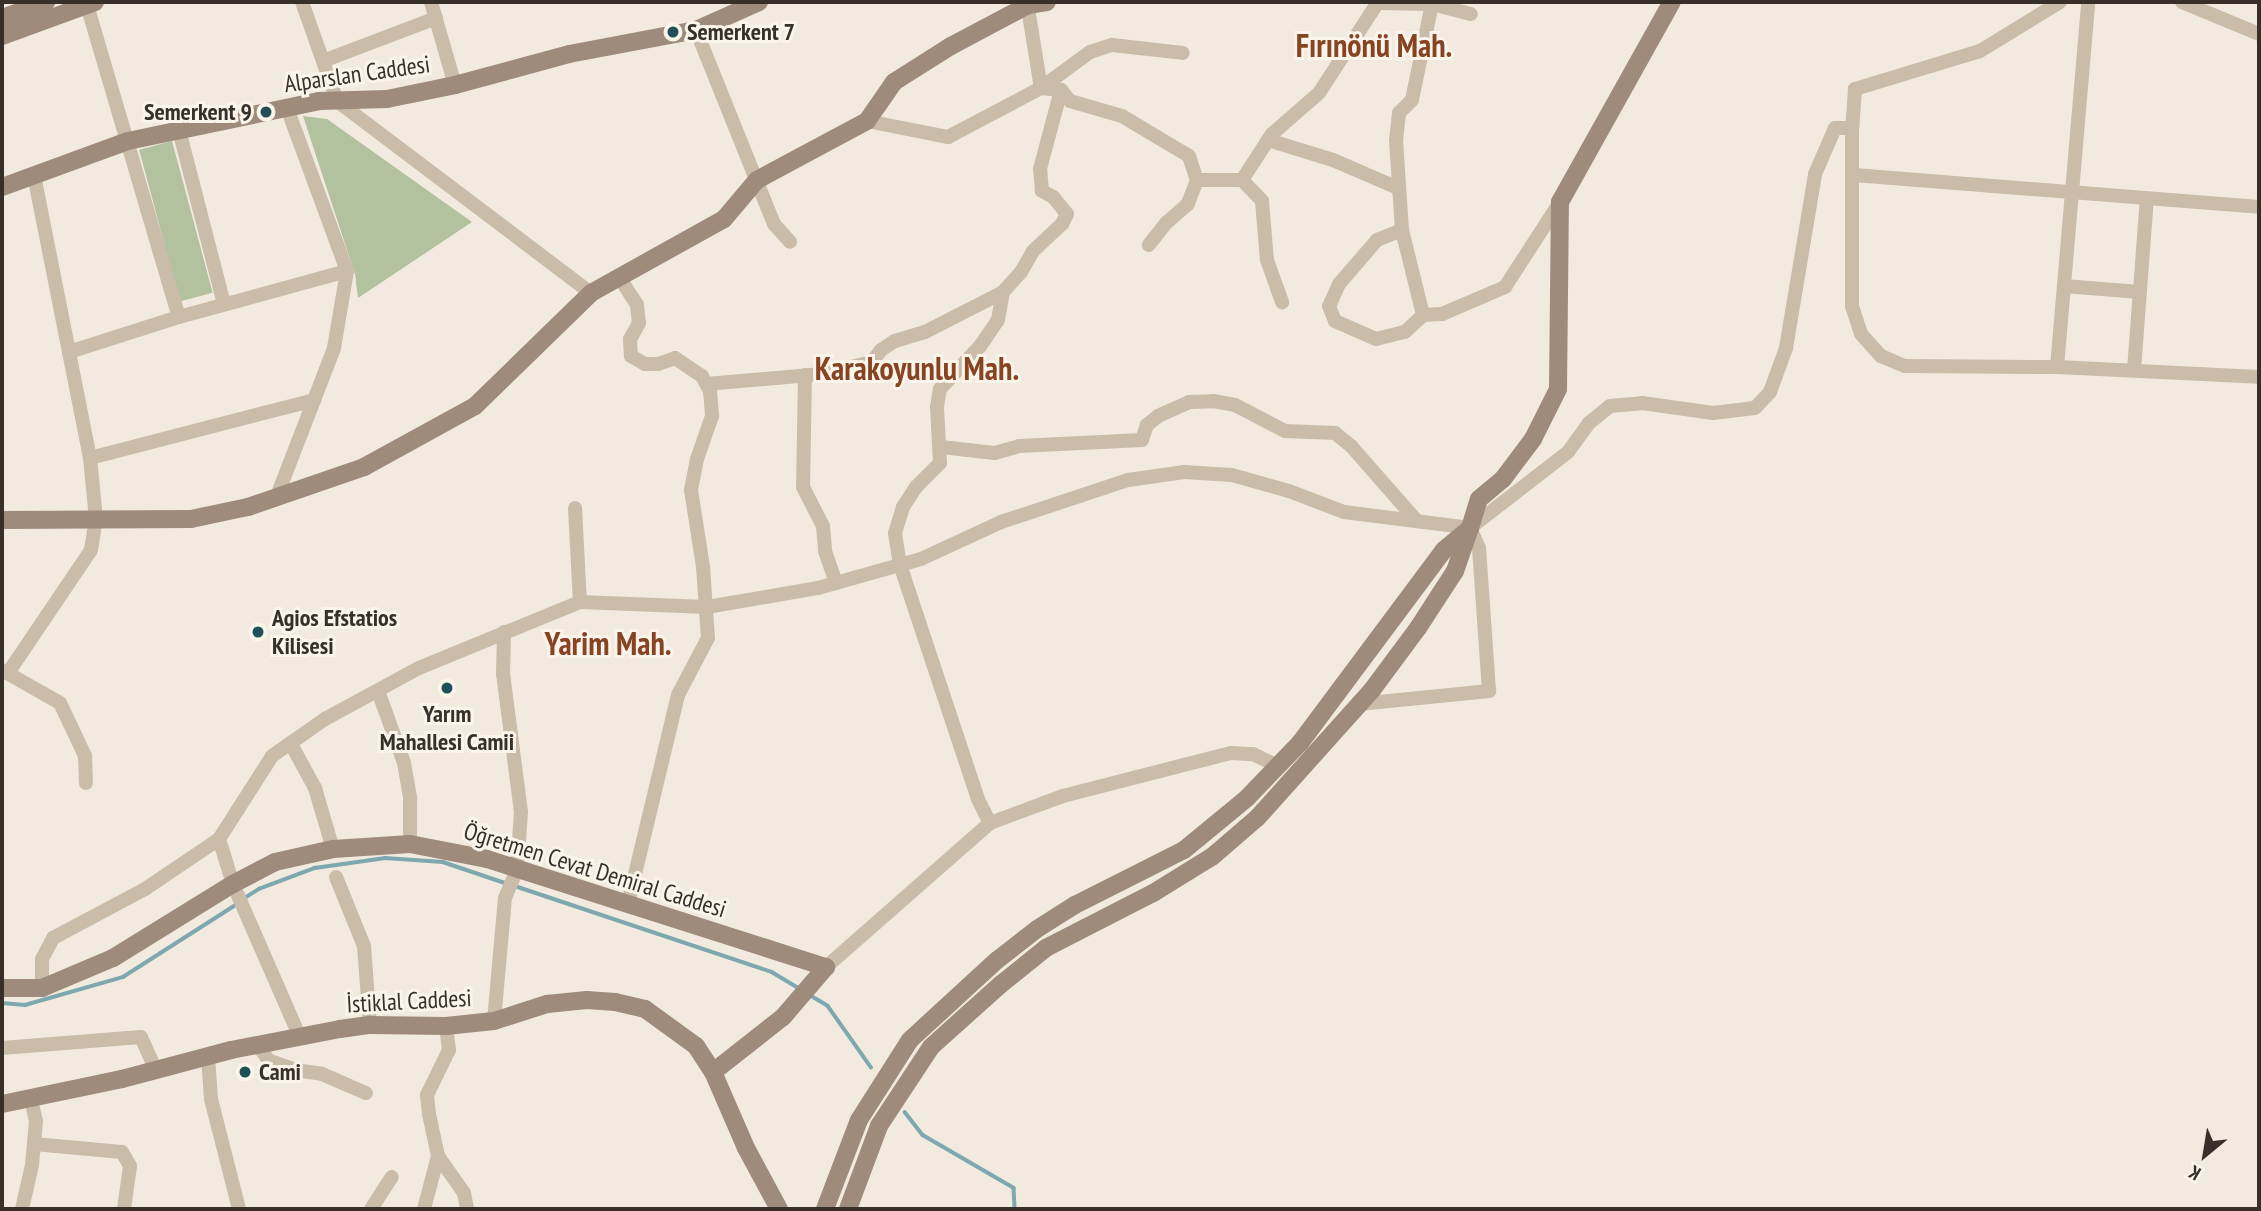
<!DOCTYPE html>
<meta charset="utf-8">
<style>
body{margin:0}
#map{position:relative;width:2261px;height:1211px;overflow:hidden;background:#f2eade;font-family:"PT Sans Narrow",sans-serif}
div>[style]{position:absolute}
[style*='--x']{left:calc(var(--x)*1px);top:calc(var(--y)*1px);width:calc(var(--w)*1px);rotate:calc(var(--a)*1deg)}
.green>*{inset:0;background:#b2c19e;transform-origin:0 0}
.stream>*{height:3.5px;margin:-1.75px;padding:0 1.75px;transform-origin:1.75px;border-radius:1.75px;background:#7da8af}
.street>*{height:14px;margin:-7px;padding:0 7px;transform-origin:7px;border-radius:7px;background:#cbbcaa}
.secondary>*{height:18px;margin:-9px;padding:0 9px;transform-origin:9px;border-radius:9px;background:#9e8b7b}
.dots>*{width:19px;height:19px;translate:-50% -50%;box-sizing:border-box;border:4px solid #faf4ea;border-radius:50%}
span{translate:-50% -50%;white-space:nowrap;text-align:center;line-height:1.15;-webkit-text-stroke:6px #faf4ea;paint-order:stroke}
.poi-label{font-size:24px;color:#382f29;font-weight:700}
.left{translate:0 -50%;text-align:left}
.right{translate:-100% -50%;text-align:right}
.street-label{font-size:24px;color:#382f29}
.district-label{font-size:32px;color:#864423;font-weight:700}
.frame{position:absolute;inset:0;border:4px solid #382f29;pointer-events:none}
.north{position:absolute;left:2170px;top:1120px;width:70px;height:70px;-webkit-text-stroke:5px #faf4ea;paint-order:stroke;rotate:210deg;font-size:19px;font-weight:700;line-height:28px;text-align:center;color:#382f29}
.north::after{content:'';display:block;margin:auto;width:24px;height:32px;background:#382f29;clip-path:polygon(50% 0,100% 100%,50% 72%,0 100%)}
</style>
<div id="map">
<div class="green">
<div style="clip-path:polygon(303px 116px,327px 119px,472px 222px,358px 298px,355px 274px)"></div>
<div style="left:172px;top:141px;width:157px;height:34px;rotate:75deg"></div>
</div>
<div class="stream">
<div style="--x:515;--y:886;--w:271;--a:18.5"></div>
<div style="--x:772;--y:972;--w:33;--a:31"></div>
<div style="--x:243;--y:899;--w:19;--a:-32"></div>
<div style="--x:259;--y:889;--w:60;--a:-20.6"></div>
<div style="--x:315;--y:868;--w:71;--a:-8.1"></div>
<div style="--x:385;--y:858;--w:58;--a:3.9"></div>
<div style="--x:443;--y:862;--w:69;--a:18.7"></div>
<div style="--x:810;--y:995;--w:21;--a:31"></div>
<div style="--x:828;--y:1006;--w:75;--a:54.8"></div>
<div style="--x:2;--y:1003;--w:23;--a:5"></div>
<div style="--x:25;--y:1005;--w:102;--a:-15.9"></div>
<div style="--x:123;--y:977;--w:135;--a:-32.6"></div>
<div style="--x:905;--y:1112;--w:29;--a:52"></div>
<div style="--x:923;--y:1135;--w:105;--a:30.2"></div>
<div style="--x:1014;--y:1188;--w:21;--a:87"></div>
</div>
<div class="street">
<div style="--x:302;--y:2;--w:105;--a:70.5"></div>
<div style="--x:337;--y:101;--w:318;--a:37.1"></div>
<div style="--x:431;--y:2;--w:86;--a:73.9"></div>
<div style="--x:1027;--y:2;--w:87;--a:80.8"></div>
<div style="--x:1041;--y:88;--w:20;--a:6"></div>
<div style="--x:1061;--y:90;--w:14;--a:51"></div>
<div style="--x:1070;--y:101;--w:54;--a:16.1"></div>
<div style="--x:1122;--y:116;--w:78;--a:30.8"></div>
<div style="--x:1189;--y:156;--w:25;--a:72"></div>
<div style="--x:1197;--y:180;--w:26;--a:111"></div>
<div style="--x:1188;--y:204;--w:29;--a:139"></div>
<div style="--x:1166;--y:223;--w:28;--a:128"></div>
<div style="--x:2060;--y:2;--w:94;--a:148.5"></div>
<div style="--x:1980;--y:51;--w:131;--a:163.1"></div>
<div style="--x:1855;--y:89;--w:39;--a:94"></div>
<div style="--x:1852;--y:128;--w:178;--a:90"></div>
<div style="--x:1852;--y:306;--w:29;--a:72"></div>
<div style="--x:1861;--y:334;--w:30;--a:48"></div>
<div style="--x:1881;--y:356;--w:26;--a:23"></div>
<div style="--x:1905;--y:366;--w:152;--a:0.4"></div>
<div style="--x:2057;--y:367;--w:202;--a:2.8"></div>
<div style="--x:2182;--y:2;--w:83;--a:22.6"></div>
<div style="--x:1378;--y:3;--w:54;--a:1.1"></div>
<div style="--x:1432;--y:4;--w:40;--a:14.4"></div>
<div style="--x:1432;--y:4;--w:98;--a:101.8"></div>
<div style="--x:1412;--y:100;--w:18;--a:135"></div>
<div style="--x:1399;--y:113;--w:27;--a:96"></div>
<div style="--x:1396;--y:140;--w:90;--a:86.2"></div>
<div style="--x:1402;--y:230;--w:88;--a:76.1"></div>
<div style="--x:1423;--y:315;--w:19;--a:-3"></div>
<div style="--x:1442;--y:314;--w:69;--a:-23.2"></div>
<div style="--x:1505;--y:287;--w:101;--a:-57.1"></div>
<div style="--x:87;--y:5;--w:325;--a:73.6"></div>
<div style="--x:696;--y:30;--w:209;--a:68.1"></div>
<div style="--x:774;--y:224;--w:24;--a:48"></div>
<div style="--x:323;--y:61;--w:121;--a:-20.8"></div>
<div style="--x:867;--y:121;--w:83;--a:11.2"></div>
<div style="--x:948;--y:137;--w:105;--a:-27.8"></div>
<div style="--x:1041;--y:88;--w:61;--a:-36.3"></div>
<div style="--x:1090;--y:52;--w:23;--a:-18"></div>
<div style="--x:1112;--y:45;--w:71;--a:6.4"></div>
<div style="--x:179;--y:130;--w:180;--a:75.5"></div>
<div style="--x:1268;--y:140;--w:68;--a:17.1"></div>
<div style="--x:1333;--y:160;--w:71;--a:23.3"></div>
<div style="--x:1854;--y:175;--w:406;--a:4.5"></div>
<div style="--x:1197;--y:180;--w:45;--a:0"></div>
<div style="--x:1242;--y:180;--w:55;--a:-56.9"></div>
<div style="--x:1272;--y:134;--w:62;--a:-41.1"></div>
<div style="--x:1319;--y:93;--w:108;--a:-57"></div>
<div style="--x:1242;--y:180;--w:29;--a:46"></div>
<div style="--x:1262;--y:201;--w:59;--a:85.2"></div>
<div style="--x:1267;--y:260;--w:45;--a:70.3"></div>
<div style="--x:1402;--y:230;--w:27;--a:158"></div>
<div style="--x:1377;--y:240;--w:58;--a:130.8"></div>
<div style="--x:1339;--y:284;--w:24;--a:114"></div>
<div style="--x:1329;--y:306;--w:16;--a:68"></div>
<div style="--x:1335;--y:321;--w:45;--a:23.7"></div>
<div style="--x:1376;--y:339;--w:30;--a:-14"></div>
<div style="--x:1405;--y:332;--w:25;--a:-43"></div>
<div style="--x:619;--y:277;--w:33;--a:57"></div>
<div style="--x:637;--y:305;--w:18;--a:84"></div>
<div style="--x:639;--y:323;--w:18;--a:119"></div>
<div style="--x:630;--y:339;--w:17;--a:87"></div>
<div style="--x:631;--y:356;--w:16;--a:30"></div>
<div style="--x:645;--y:364;--w:13;--a:0"></div>
<div style="--x:658;--y:364;--w:18;--a:-19"></div>
<div style="--x:675;--y:358;--w:32;--a:34"></div>
<div style="--x:702;--y:376;--w:17;--a:62"></div>
<div style="--x:710;--y:391;--w:25;--a:85"></div>
<div style="--x:712;--y:416;--w:46;--a:109.2"></div>
<div style="--x:697;--y:459;--w:32;--a:101"></div>
<div style="--x:691;--y:490;--w:78;--a:81.1"></div>
<div style="--x:703;--y:567;--w:71;--a:86"></div>
<div style="--x:708;--y:638;--w:64;--a:117.8"></div>
<div style="--x:678;--y:695;--w:214;--a:103.5"></div>
<div style="--x:2064;--y:286;--w:76;--a:4.5"></div>
<div style="--x:69;--y:352;--w:115;--a:-17.7"></div>
<div style="--x:179;--y:317;--w:174;--a:-15.3"></div>
<div style="--x:2057;--y:367;--w:366;--a:-85.1"></div>
<div style="--x:2134;--y:370;--w:172;--a:-85.7"></div>
<div style="--x:805;--y:375;--w:112;--a:91"></div>
<div style="--x:803;--y:487;--w:44;--a:62.9"></div>
<div style="--x:823;--y:526;--w:25;--a:85"></div>
<div style="--x:825;--y:551;--w:34;--a:71"></div>
<div style="--x:706;--y:384;--w:116;--a:-4.9"></div>
<div style="--x:822;--y:374;--w:51;--a:-13.5"></div>
<div style="--x:872;--y:362;--w:15;--a:-53"></div>
<div style="--x:881;--y:350;--w:17;--a:-33"></div>
<div style="--x:895;--y:341;--w:31;--a:-17"></div>
<div style="--x:925;--y:332;--w:88;--a:-27.1"></div>
<div style="--x:1003;--y:292;--w:27;--a:-48"></div>
<div style="--x:1021;--y:272;--w:24;--a:-60"></div>
<div style="--x:1033;--y:251;--w:40;--a:-43"></div>
<div style="--x:1062;--y:224;--w:11;--a:-63"></div>
<div style="--x:1067;--y:214;--w:22;--a:-129"></div>
<div style="--x:1053;--y:197;--w:13;--a:-151"></div>
<div style="--x:1042;--y:191;--w:22;--a:-95"></div>
<div style="--x:1040;--y:169;--w:82;--a:-75.1"></div>
<div style="--x:941;--y:447;--w:54;--a:6.3"></div>
<div style="--x:995;--y:453;--w:25;--a:-16"></div>
<div style="--x:1019;--y:446;--w:123;--a:-2.8"></div>
<div style="--x:1142;--y:440;--w:16;--a:-72"></div>
<div style="--x:1147;--y:425;--w:14;--a:-39"></div>
<div style="--x:1158;--y:416;--w:34;--a:-24"></div>
<div style="--x:1189;--y:402;--w:24;--a:-2"></div>
<div style="--x:1213;--y:401;--w:22;--a:10"></div>
<div style="--x:1235;--y:405;--w:56;--a:27.5"></div>
<div style="--x:1285;--y:431;--w:50;--a:2.3"></div>
<div style="--x:1335;--y:433;--w:21;--a:39"></div>
<div style="--x:1351;--y:446;--w:100;--a:48.7"></div>
<div style="--x:90;--y:458;--w:232;--a:-14.5"></div>
<div style="--x:277;--y:496;--w:159;--a:-68.9"></div>
<div style="--x:334;--y:348;--w:78;--a:-80.4"></div>
<div style="--x:347;--y:271;--w:174;--a:-110.2"></div>
<div style="--x:575;--y:508;--w:94;--a:87"></div>
<div style="--x:2;--y:670;--w:67;--a:29.6"></div>
<div style="--x:60;--y:703;--w:59;--a:64.7"></div>
<div style="--x:85;--y:756;--w:27;--a:88"></div>
<div style="--x:8;--y:673;--w:148;--a:-56"></div>
<div style="--x:91;--y:550;--w:31;--a:-81"></div>
<div style="--x:96;--y:519;--w:61;--a:-95.6"></div>
<div style="--x:90;--y:458;--w:288;--a:-101.2"></div>
<div style="--x:378;--y:691;--w:77;--a:70.1"></div>
<div style="--x:404;--y:763;--w:36;--a:80"></div>
<div style="--x:410;--y:798;--w:46;--a:90"></div>
<div style="--x:1359;--y:704;--w:131;--a:-5.7"></div>
<div style="--x:1489;--y:691;--w:143;--a:-94"></div>
<div style="--x:1479;--y:548;--w:22;--a:-114"></div>
<div style="--x:291;--y:744;--w:50;--a:61.4"></div>
<div style="--x:315;--y:788;--w:64;--a:73.6"></div>
<div style="--x:990;--y:823;--w:78;--a:-20.3"></div>
<div style="--x:1063;--y:796;--w:173;--a:-14.4"></div>
<div style="--x:1231;--y:753;--w:22;--a:3"></div>
<div style="--x:1253;--y:754;--w:28;--a:26"></div>
<div style="--x:219;--y:839;--w:47;--a:72.7"></div>
<div style="--x:233;--y:884;--w:167;--a:66.4"></div>
<div style="--x:336;--y:877;--w:74;--a:67.9"></div>
<div style="--x:364;--y:946;--w:79;--a:85.7"></div>
<div style="--x:826;--y:967;--w:218;--a:-41.3"></div>
<div style="--x:990;--y:823;--w:27;--a:-117"></div>
<div style="--x:978;--y:799;--w:247;--a:-108.4"></div>
<div style="--x:900;--y:565;--w:32;--a:-99"></div>
<div style="--x:895;--y:533;--w:27;--a:-73"></div>
<div style="--x:903;--y:507;--w:24;--a:-57"></div>
<div style="--x:916;--y:487;--w:34;--a:-45"></div>
<div style="--x:940;--y:463;--w:56;--a:-93.1"></div>
<div style="--x:937;--y:407;--w:18;--a:-81"></div>
<div style="--x:940;--y:389;--w:60;--a:-47"></div>
<div style="--x:981;--y:345;--w:30;--a:-56"></div>
<div style="--x:998;--y:320;--w:28;--a:-80"></div>
<div style="--x:42;--y:988;--w:29;--a:-90"></div>
<div style="--x:42;--y:959;--w:24;--a:-62"></div>
<div style="--x:53;--y:938;--w:104;--a:-28"></div>
<div style="--x:145;--y:889;--w:89;--a:-34"></div>
<div style="--x:219;--y:839;--w:98;--a:-57.4"></div>
<div style="--x:272;--y:756;--w:65;--a:-34.9"></div>
<div style="--x:325;--y:719;--w:107;--a:-28.5"></div>
<div style="--x:419;--y:668;--w:174;--a:-22.3"></div>
<div style="--x:580;--y:602;--w:127;--a:2.3"></div>
<div style="--x:707;--y:607;--w:113;--a:-9.7"></div>
<div style="--x:818;--y:588;--w:107;--a:-15.7"></div>
<div style="--x:921;--y:559;--w:88;--a:-24.8"></div>
<div style="--x:1001;--y:522;--w:134;--a:-18.3"></div>
<div style="--x:1128;--y:480;--w:57;--a:-8.1"></div>
<div style="--x:1184;--y:472;--w:48;--a:3.6"></div>
<div style="--x:1232;--y:475;--w:59;--a:15.7"></div>
<div style="--x:1289;--y:491;--w:59;--a:20.9"></div>
<div style="--x:1344;--y:512;--w:127;--a:7.2"></div>
<div style="--x:1470;--y:528;--w:124;--a:-37.8"></div>
<div style="--x:1568;--y:452;--w:36;--a:-54"></div>
<div style="--x:1589;--y:423;--w:27;--a:-39"></div>
<div style="--x:1610;--y:406;--w:32;--a:-5"></div>
<div style="--x:1642;--y:403;--w:72;--a:8"></div>
<div style="--x:1713;--y:413;--w:42;--a:-6.8"></div>
<div style="--x:1755;--y:408;--w:22;--a:-47"></div>
<div style="--x:1770;--y:392;--w:47;--a:-70"></div>
<div style="--x:1786;--y:348;--w:176;--a:-80.5"></div>
<div style="--x:1815;--y:174;--w:50;--a:-66.5"></div>
<div style="--x:1835;--y:128;--w:17;--a:0"></div>
<div style="--x:494;--y:1021;--w:123;--a:-84.9"></div>
<div style="--x:505;--y:898;--w:30;--a:-67"></div>
<div style="--x:517;--y:870;--w:58;--a:-86.1"></div>
<div style="--x:521;--y:812;--w:139;--a:-97.4"></div>
<div style="--x:503;--y:674;--w:42;--a:-88.6"></div>
<div style="--x:446;--y:1026;--w:24;--a:83"></div>
<div style="--x:449;--y:1050;--w:50;--a:116.1"></div>
<div style="--x:427;--y:1095;--w:19;--a:84"></div>
<div style="--x:429;--y:1114;--w:43;--a:77.9"></div>
<div style="--x:438;--y:1156;--w:45;--a:54.9"></div>
<div style="--x:464;--y:1193;--w:16;--a:79"></div>
<div style="--x:258;--y:1045;--w:18;--a:56"></div>
<div style="--x:268;--y:1060;--w:29;--a:20"></div>
<div style="--x:295;--y:1070;--w:27;--a:8"></div>
<div style="--x:322;--y:1074;--w:48;--a:23.4"></div>
<div style="--x:2;--y:1048;--w:139;--a:-4.5"></div>
<div style="--x:141;--y:1037;--w:36;--a:66"></div>
<div style="--x:208;--y:1057;--w:42;--a:85.9"></div>
<div style="--x:211;--y:1099;--w:114;--a:75.7"></div>
<div style="--x:34;--y:1144;--w:88;--a:5.2"></div>
<div style="--x:122;--y:1152;--w:16;--a:60"></div>
<div style="--x:130;--y:1166;--w:43;--a:97.9"></div>
<div style="--x:22;--y:1209;--w:45;--a:-77.2"></div>
<div style="--x:32;--y:1165;--w:44;--a:-84.8"></div>
<div style="--x:36;--y:1121;--w:23;--a:-103"></div>
<div style="--x:371;--y:1209;--w:38;--a:-57"></div>
<div style="--x:424;--y:1209;--w:55;--a:-75.2"></div>
</div>
<div class="secondary">
<div style="--x:2;--y:18;--w:47;--a:-20"></div>
<div style="--x:2;--y:36;--w:99;--a:-20.1"></div>
<div style="--x:2;--y:187;--w:134;--a:-20.1"></div>
<div style="--x:128;--y:141;--w:195;--a:-11.8"></div>
<div style="--x:319;--y:101;--w:68;--a:-1.7"></div>
<div style="--x:387;--y:99;--w:69;--a:-11.6"></div>
<div style="--x:455;--y:85;--w:118;--a:-15.2"></div>
<div style="--x:569;--y:54;--w:129;--a:-10.7"></div>
<div style="--x:696;--y:30;--w:69;--a:-24"></div>
<div style="--x:2;--y:520;--w:189;--a:-0.3"></div>
<div style="--x:191;--y:519;--w:58;--a:-11.9"></div>
<div style="--x:248;--y:507;--w:123;--a:-19"></div>
<div style="--x:364;--y:467;--w:127;--a:-28.8"></div>
<div style="--x:475;--y:406;--w:162;--a:-44.2"></div>
<div style="--x:591;--y:293;--w:152;--a:-29.1"></div>
<div style="--x:724;--y:219;--w:51;--a:-49.8"></div>
<div style="--x:757;--y:180;--w:125;--a:-28.2"></div>
<div style="--x:867;--y:121;--w:47;--a:-55.3"></div>
<div style="--x:894;--y:82;--w:67;--a:-32.3"></div>
<div style="--x:951;--y:46;--w:87;--a:-28"></div>
<div style="--x:1028;--y:5;--w:19;--a:-9"></div>
<div style="--x:1470;--y:528;--w:30;--a:-73"></div>
<div style="--x:1479;--y:499;--w:31;--a:-40"></div>
<div style="--x:1503;--y:479;--w:50;--a:-53.1"></div>
<div style="--x:1533;--y:439;--w:56;--a:-63.4"></div>
<div style="--x:1558;--y:389;--w:187;--a:-89.4"></div>
<div style="--x:1560;--y:202;--w:229;--a:-60.8"></div>
<div style="--x:2;--y:988;--w:40;--a:0"></div>
<div style="--x:42;--y:988;--w:77;--a:-22.9"></div>
<div style="--x:113;--y:958;--w:141;--a:-31.7"></div>
<div style="--x:233;--y:884;--w:47;--a:-27.6"></div>
<div style="--x:275;--y:862;--w:59;--a:-12.6"></div>
<div style="--x:333;--y:849;--w:77;--a:-3.7"></div>
<div style="--x:410;--y:844;--w:78;--a:11"></div>
<div style="--x:487;--y:859;--w:356;--a:17.7"></div>
<div style="--x:826;--y:967;--w:66;--a:130.7"></div>
<div style="--x:783;--y:1017;--w:89;--a:141.8"></div>
<div style="--x:2;--y:1104;--w:123;--a:-11.8"></div>
<div style="--x:122;--y:1079;--w:113;--a:-14.9"></div>
<div style="--x:231;--y:1050;--w:111;--a:-10.9"></div>
<div style="--x:340;--y:1029;--w:30;--a:-8"></div>
<div style="--x:370;--y:1025;--w:76;--a:0.8"></div>
<div style="--x:446;--y:1026;--w:48;--a:-5.9"></div>
<div style="--x:494;--y:1021;--w:56;--a:-17.8"></div>
<div style="--x:547;--y:1004;--w:40;--a:-5.7"></div>
<div style="--x:587;--y:1000;--w:28;--a:4"></div>
<div style="--x:615;--y:1002;--w:31;--a:13"></div>
<div style="--x:645;--y:1009;--w:63;--a:36"></div>
<div style="--x:696;--y:1046;--w:31;--a:57"></div>
<div style="--x:713;--y:1072;--w:83;--a:66.5"></div>
<div style="--x:746;--y:1148;--w:69;--a:61.6"></div>
<div style="--x:825;--y:1209;--w:95;--a:-69.1"></div>
<div style="--x:859;--y:1120;--w:95;--a:-57.5"></div>
<div style="--x:910;--y:1040;--w:117;--a:-42.6"></div>
<div style="--x:996;--y:961;--w:52;--a:-38"></div>
<div style="--x:1037;--y:929;--w:45;--a:-32.3"></div>
<div style="--x:1075;--y:905;--w:122;--a:-26.8"></div>
<div style="--x:1184;--y:850;--w:82;--a:-39.5"></div>
<div style="--x:1247;--y:798;--w:76;--a:-46.1"></div>
<div style="--x:1300;--y:743;--w:241;--a:-53.3"></div>
<div style="--x:1444;--y:550;--w:34;--a:-40"></div>
<div style="--x:1470;--y:528;--w:46;--a:109.2"></div>
<div style="--x:1455;--y:571;--w:68;--a:123"></div>
<div style="--x:1418;--y:628;--w:77;--a:126.6"></div>
<div style="--x:1372;--y:690;--w:172;--a:131.9"></div>
<div style="--x:1257;--y:818;--w:58;--a:139.2"></div>
<div style="--x:1213;--y:856;--w:70;--a:148.3"></div>
<div style="--x:1153;--y:893;--w:120;--a:152.8"></div>
<div style="--x:1046;--y:948;--w:59;--a:141.2"></div>
<div style="--x:1000;--y:985;--w:93;--a:138.1"></div>
<div style="--x:931;--y:1047;--w:95;--a:123.4"></div>
<div style="--x:879;--y:1126;--w:89;--a:110.5"></div>
</div>
<div class="dots">
<div style="left:673px;top:32px;background:#1f5059"></div>
<div style="left:266px;top:112px;background:#1f5059"></div>
<div style="left:258px;top:632px;background:#1f5059"></div>
<div style="left:447px;top:688px;background:#1f5059"></div>
<div style="left:245px;top:1072px;background:#1f5059"></div>
</div>
<div class="poi-label">
<span class="left" style="left:687px;top:32px">Semerkent 7</span>
<span class="right" style="left:252px;top:112px">Semerkent 9</span>
<span class="left" style="left:272px;top:632px">Agios Efstatios<br>Kilisesi</span>
<span style="left:447px;top:728px">Yarım<br>Mahallesi Camii</span>
<span class="left" style="left:259px;top:1072px">Cami</span>
</div>
<div class="street-label">
<span style="left:357px;top:74px;rotate:-8deg">Alparslan Caddesi</span>
<span style="left:595px;top:870px;rotate:17deg">Öğretmen Cevat Demiral Caddesi</span>
<span style="left:409px;top:1001px;rotate:-3deg">İstiklal Caddesi</span>
</div>
<div class="district-label">
<span style="left:1374px;top:45px">Fırınönü Mah.</span>
<span style="left:917px;top:368px">Karakoyunlu Mah.</span>
<span style="left:608px;top:643px">Yarim Mah.</span>
</div>
<div class="frame"></div>
<div class="north">K</div>
</div>
